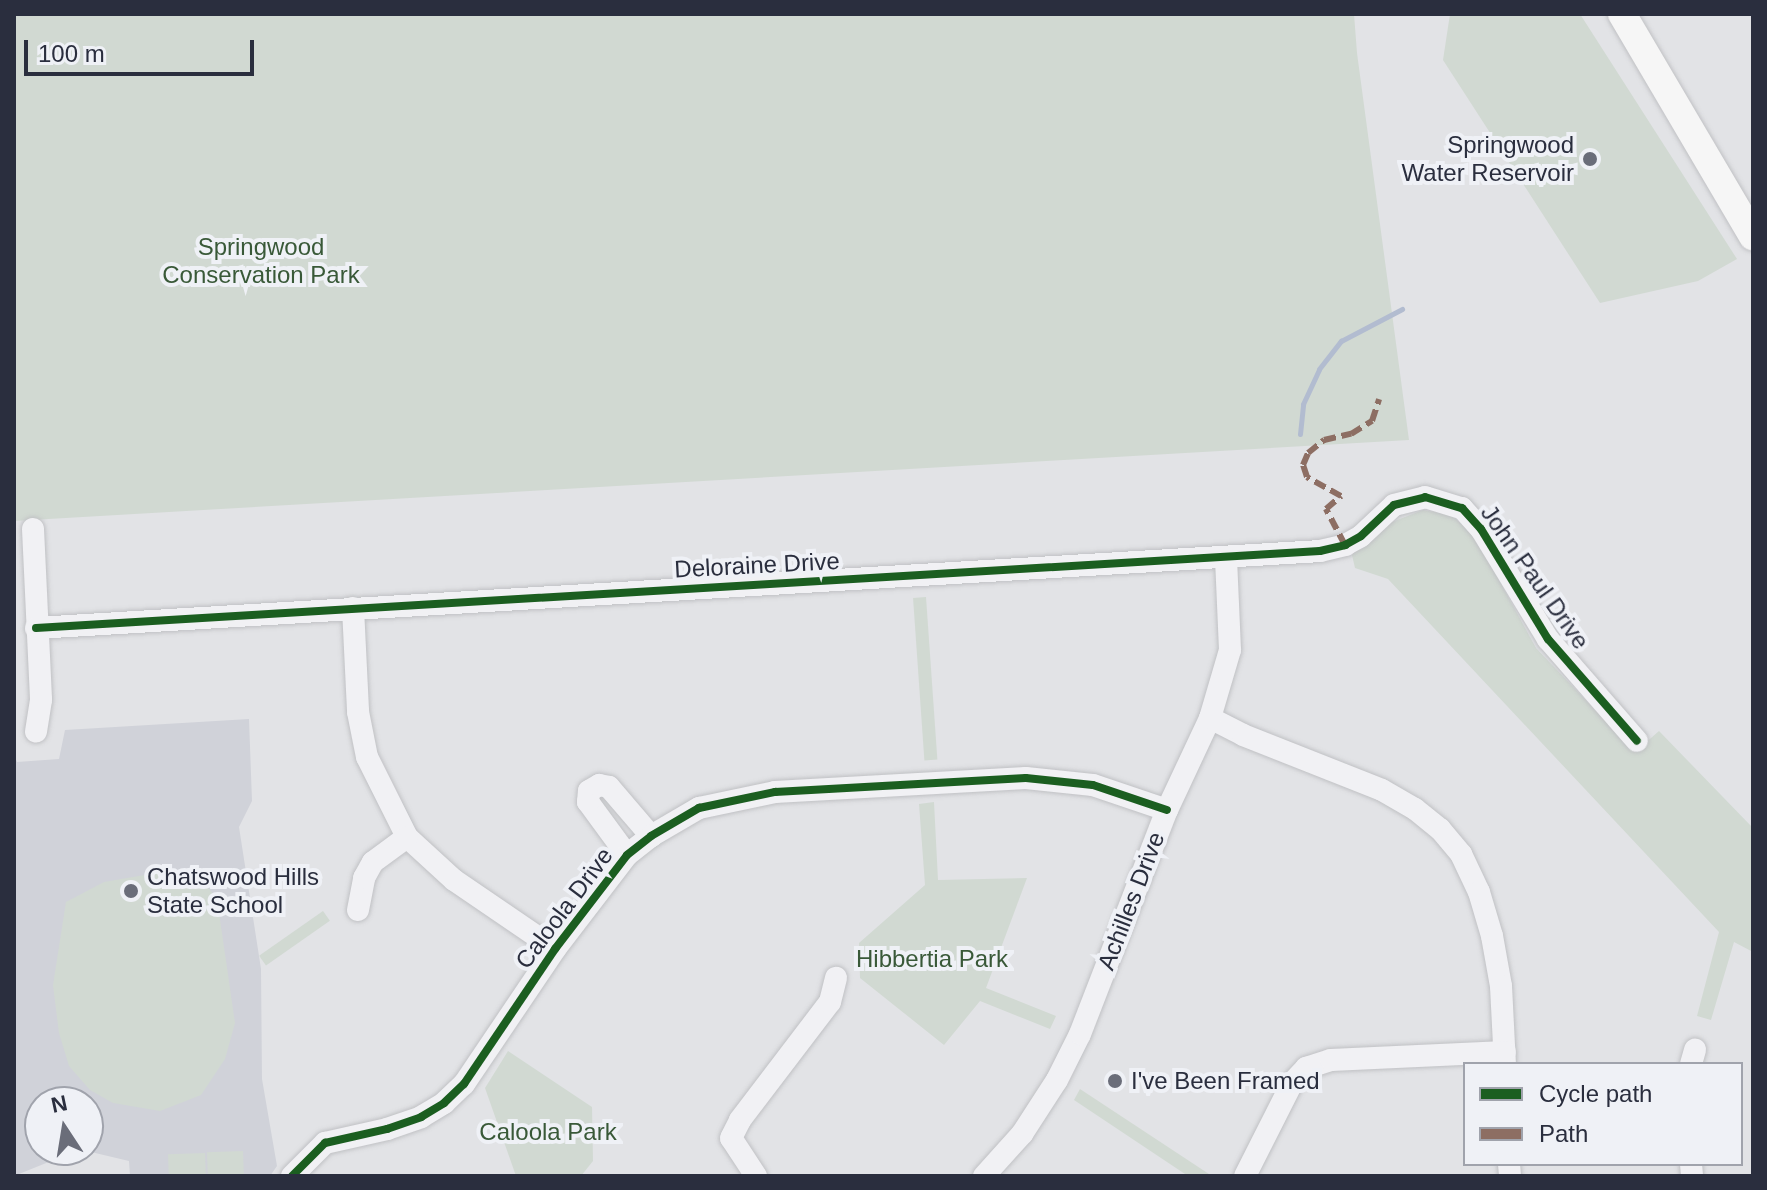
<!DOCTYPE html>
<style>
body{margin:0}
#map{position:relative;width:1767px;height:1190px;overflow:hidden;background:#e2e3e6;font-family:Arial,sans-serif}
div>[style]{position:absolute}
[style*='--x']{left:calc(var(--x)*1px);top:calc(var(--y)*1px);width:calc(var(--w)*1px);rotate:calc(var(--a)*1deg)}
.built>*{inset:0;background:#d0d2d9}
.green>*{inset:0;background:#d1d9d2;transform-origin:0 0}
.stream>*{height:5px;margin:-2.5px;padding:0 2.5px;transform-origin:2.5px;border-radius:2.5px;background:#b2bcd0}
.roads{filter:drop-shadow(0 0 2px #c0c1c4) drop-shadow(0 0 2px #c0c1c4)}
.minor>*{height:22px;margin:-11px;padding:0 11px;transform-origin:11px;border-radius:11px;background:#f1f1f4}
.major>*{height:28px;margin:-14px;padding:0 14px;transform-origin:14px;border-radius:14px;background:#f6f6f6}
.quiet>*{height:6px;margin-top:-3px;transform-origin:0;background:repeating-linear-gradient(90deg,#8d6e63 0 12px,transparent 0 18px)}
.cycleway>*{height:8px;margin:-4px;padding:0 4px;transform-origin:4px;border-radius:4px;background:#1b5e20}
.dots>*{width:22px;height:22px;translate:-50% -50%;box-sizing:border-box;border:4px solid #eff1f6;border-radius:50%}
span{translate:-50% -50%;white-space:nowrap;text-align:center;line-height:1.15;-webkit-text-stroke:8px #eff1f6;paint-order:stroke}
.poi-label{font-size:24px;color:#2a2e3e}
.right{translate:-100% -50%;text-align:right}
.left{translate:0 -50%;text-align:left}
.park-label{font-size:24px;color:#395938}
.street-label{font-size:24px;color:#2a2e3e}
.frame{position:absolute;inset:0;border:16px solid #2a2e3e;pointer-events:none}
.legend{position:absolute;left:1463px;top:1062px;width:280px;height:104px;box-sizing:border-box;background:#eff1f6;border:2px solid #a0a3ac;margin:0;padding:10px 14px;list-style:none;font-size:24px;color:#2a2e3e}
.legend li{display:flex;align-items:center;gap:16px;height:40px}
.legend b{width:40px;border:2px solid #a0a3ac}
.north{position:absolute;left:24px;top:1086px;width:80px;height:80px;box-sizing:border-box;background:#eff1f6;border:2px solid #a0a3ac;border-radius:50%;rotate:348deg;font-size:22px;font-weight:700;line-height:32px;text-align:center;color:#2a2e3e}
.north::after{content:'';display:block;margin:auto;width:28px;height:36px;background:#6a6d79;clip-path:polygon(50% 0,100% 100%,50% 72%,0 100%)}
.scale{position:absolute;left:24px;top:40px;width:230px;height:36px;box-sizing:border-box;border:4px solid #2a2e3e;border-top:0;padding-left:10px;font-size:24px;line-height:28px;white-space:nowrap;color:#2a2e3e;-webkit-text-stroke:6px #eff1f6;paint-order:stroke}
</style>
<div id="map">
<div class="built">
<div style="clip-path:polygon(evenodd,249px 719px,252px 801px,239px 827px,261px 969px,262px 1079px,277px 1166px,270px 1176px,130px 1176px,129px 1161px,91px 1152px,71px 1153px,14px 1176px,14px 755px,17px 762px,59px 759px,65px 730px,249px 719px,40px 1102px,88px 1102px,88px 1150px,40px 1150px,40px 1102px)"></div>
</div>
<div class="green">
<div style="clip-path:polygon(14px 14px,1354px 14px,1357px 53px,1409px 440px,14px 521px)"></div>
<div style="clip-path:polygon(1450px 14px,1580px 14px,1737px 259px,1698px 281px,1600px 303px,1443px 60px)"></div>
<div style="clip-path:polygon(1423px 510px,1451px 515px,1475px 536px,1536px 648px,1635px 752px,1659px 731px,1753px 828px,1753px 952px,1734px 942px,1711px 1020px,1697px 1016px,1719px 932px,1388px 579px,1355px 568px,1352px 555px,1387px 524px)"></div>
<div style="left:926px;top:597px;width:163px;height:13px;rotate:86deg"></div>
<div style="clip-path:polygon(934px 802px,938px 880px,1027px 878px,986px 988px,1056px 1016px,1050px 1029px,980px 1001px,944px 1045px,860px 978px,859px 943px,925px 885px,919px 804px)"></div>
<div style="clip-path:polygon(156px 873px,200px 877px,217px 899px,235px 1023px,225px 1059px,201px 1095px,160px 1111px,113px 1103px,90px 1090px,69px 1066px,59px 1033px,53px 985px,66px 902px,104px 882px)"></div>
<div style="left:323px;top:911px;width:12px;height:78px;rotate:55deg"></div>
<div style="clip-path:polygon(508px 1051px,592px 1107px,593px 1161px,581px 1176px,516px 1176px,485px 1088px)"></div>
<div style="clip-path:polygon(1080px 1089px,1212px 1176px,1188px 1176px,1074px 1100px)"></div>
<div style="left:243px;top:1151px;width:25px;height:36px;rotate:88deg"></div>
<div style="left:205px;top:1153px;width:23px;height:37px;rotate:88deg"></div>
</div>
<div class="stream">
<div style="--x:1300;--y:434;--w:30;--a:-84"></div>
<div style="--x:1303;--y:404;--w:38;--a:-65"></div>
<div style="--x:1319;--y:369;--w:36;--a:-52"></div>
<div style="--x:1341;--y:341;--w:69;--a:-27.7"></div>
</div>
<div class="roads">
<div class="minor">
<div style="--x:33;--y:529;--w:171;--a:87.3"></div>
<div style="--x:41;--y:700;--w:32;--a:99"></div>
<div style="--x:353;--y:608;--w:104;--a:87.2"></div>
<div style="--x:358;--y:712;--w:46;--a:78.7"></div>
<div style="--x:367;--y:757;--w:89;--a:63.4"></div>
<div style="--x:407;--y:837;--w:64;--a:42.5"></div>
<div style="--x:454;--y:880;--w:122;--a:34.3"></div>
<div style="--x:36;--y:628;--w:1286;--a:-3.43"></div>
<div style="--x:1320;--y:551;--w:26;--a:-13"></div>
<div style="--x:1345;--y:545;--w:18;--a:-29"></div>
<div style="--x:1361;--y:536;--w:45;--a:-43.2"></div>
<div style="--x:1394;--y:505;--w:32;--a:-14"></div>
<div style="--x:1425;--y:497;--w:39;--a:17"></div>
<div style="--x:1462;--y:508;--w:28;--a:48"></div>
<div style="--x:1481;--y:529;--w:129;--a:58.7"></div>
<div style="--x:1548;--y:639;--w:135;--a:48.9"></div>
<div style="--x:1210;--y:718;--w:37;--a:27"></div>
<div style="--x:1243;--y:735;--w:149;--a:21.6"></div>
<div style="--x:1382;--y:790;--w:38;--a:30"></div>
<div style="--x:1415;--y:809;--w:32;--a:39"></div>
<div style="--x:1440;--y:829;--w:33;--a:50"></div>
<div style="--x:1461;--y:854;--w:42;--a:64.7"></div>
<div style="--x:1479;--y:892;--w:46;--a:73.5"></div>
<div style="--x:1492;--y:936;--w:51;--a:79.8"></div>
<div style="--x:1501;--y:986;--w:78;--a:87.1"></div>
<div style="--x:627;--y:855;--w:66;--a:-126.3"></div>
<div style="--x:588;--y:802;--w:11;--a:-85"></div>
<div style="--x:589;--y:791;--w:12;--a:-31"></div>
<div style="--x:599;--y:785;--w:10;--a:11"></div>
<div style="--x:609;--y:787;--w:65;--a:49.4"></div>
<div style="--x:358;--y:910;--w:33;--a:-79"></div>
<div style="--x:364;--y:878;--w:18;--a:-61"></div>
<div style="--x:373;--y:862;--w:42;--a:-36.3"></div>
<div style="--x:1691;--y:1064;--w:15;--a:-74"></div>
<div style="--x:1509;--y:1164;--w:12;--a:85"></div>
<div style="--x:1691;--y:1164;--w:12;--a:85"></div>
<div style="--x:292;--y:1176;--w:47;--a:-45"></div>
<div style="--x:325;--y:1143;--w:64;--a:-12.7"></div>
<div style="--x:387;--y:1129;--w:36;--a:-19"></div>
<div style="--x:421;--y:1117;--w:27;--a:-31"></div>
<div style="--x:444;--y:1103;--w:28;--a:-44"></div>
<div style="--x:464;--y:1084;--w:163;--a:-56"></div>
<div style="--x:555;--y:949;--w:118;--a:-52.5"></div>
<div style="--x:627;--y:855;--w:31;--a:-38"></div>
<div style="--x:651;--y:836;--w:56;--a:-30.3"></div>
<div style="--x:699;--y:808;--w:78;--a:-11.9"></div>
<div style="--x:775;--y:792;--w:251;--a:-3.2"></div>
<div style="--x:1026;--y:778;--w:67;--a:6"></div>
<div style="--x:1093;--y:785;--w:78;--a:18.7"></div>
<div style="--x:756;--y:1176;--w:45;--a:-123.3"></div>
<div style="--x:731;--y:1138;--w:20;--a:-63"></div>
<div style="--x:740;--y:1120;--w:148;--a:-52.7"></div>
<div style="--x:830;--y:1002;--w:25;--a:-76"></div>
<div style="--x:984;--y:1176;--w:57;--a:-47.9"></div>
<div style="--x:1022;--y:1134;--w:64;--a:-57.1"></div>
<div style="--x:1057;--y:1080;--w:51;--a:-63.4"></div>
<div style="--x:1080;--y:1034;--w:240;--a:-68.8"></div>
<div style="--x:1167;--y:810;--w:102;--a:-64.9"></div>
<div style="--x:1210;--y:718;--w:71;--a:-73.6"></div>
<div style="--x:1230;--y:650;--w:92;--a:-92.5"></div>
<div style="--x:1245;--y:1176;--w:104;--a:-63.2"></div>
<div style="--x:1292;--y:1083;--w:21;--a:-47"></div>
<div style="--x:1306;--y:1068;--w:26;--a:-18"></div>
<div style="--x:1331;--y:1060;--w:174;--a:-2.6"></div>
</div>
<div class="major">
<div style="--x:1622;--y:14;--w:258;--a:59.5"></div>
</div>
</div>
<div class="quiet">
<div style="--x:1345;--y:545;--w:41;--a:-117.8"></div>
<div style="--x:1326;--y:509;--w:20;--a:-41"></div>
<div style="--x:1341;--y:496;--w:39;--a:-151"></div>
<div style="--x:1307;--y:477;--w:13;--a:-108"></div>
<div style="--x:1303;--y:465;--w:13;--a:-67"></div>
<div style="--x:1308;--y:453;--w:21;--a:-39"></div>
<div style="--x:1324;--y:440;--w:28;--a:-13"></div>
<div style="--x:1351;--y:434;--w:25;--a:-32"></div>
<div style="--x:1372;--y:421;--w:23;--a:-72"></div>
</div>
<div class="cycleway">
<div style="--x:36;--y:628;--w:1286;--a:-3.43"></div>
<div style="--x:1320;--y:551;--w:26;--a:-13"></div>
<div style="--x:1345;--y:545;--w:18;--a:-29"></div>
<div style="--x:1361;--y:536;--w:45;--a:-43.2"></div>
<div style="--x:1394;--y:505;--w:32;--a:-14"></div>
<div style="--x:1425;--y:497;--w:39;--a:17"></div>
<div style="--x:1462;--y:508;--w:28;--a:48"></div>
<div style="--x:1481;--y:529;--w:129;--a:58.7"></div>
<div style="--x:1548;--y:639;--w:135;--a:48.9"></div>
<div style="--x:292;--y:1176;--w:47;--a:-45"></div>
<div style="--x:325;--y:1143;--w:64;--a:-12.7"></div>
<div style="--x:387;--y:1129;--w:36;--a:-19"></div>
<div style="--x:421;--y:1117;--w:27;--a:-31"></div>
<div style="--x:444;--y:1103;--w:28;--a:-44"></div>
<div style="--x:464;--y:1084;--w:163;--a:-56"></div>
<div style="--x:555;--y:949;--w:118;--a:-52.5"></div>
<div style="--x:627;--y:855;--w:31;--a:-38"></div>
<div style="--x:651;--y:836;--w:56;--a:-30.3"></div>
<div style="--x:699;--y:808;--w:78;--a:-11.9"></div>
<div style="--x:775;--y:792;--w:251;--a:-3.2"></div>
<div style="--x:1026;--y:778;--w:67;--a:6"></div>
<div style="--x:1093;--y:785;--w:78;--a:18.7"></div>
</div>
<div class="dots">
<div style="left:1590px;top:159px;background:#6a6d79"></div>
<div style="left:131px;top:891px;background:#6a6d79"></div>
<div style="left:1115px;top:1081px;background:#6a6d79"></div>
</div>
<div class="poi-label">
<span class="right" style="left:1574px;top:159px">Springwood<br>Water Reservoir</span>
<span class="left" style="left:147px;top:891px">Chatswood Hills<br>State School</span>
<span class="left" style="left:1131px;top:1081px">I've Been Framed</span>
</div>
<div class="park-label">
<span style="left:261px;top:261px">Springwood<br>Conservation Park</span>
<span style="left:932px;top:959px">Hibbertia Park</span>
<span style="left:548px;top:1132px">Caloola Park</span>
</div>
<div class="street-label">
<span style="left:757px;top:565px;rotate:-3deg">Deloraine Drive</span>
<span style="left:1535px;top:577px;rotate:55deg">John Paul Drive</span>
<span style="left:1131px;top:901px;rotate:-69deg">Achilles Drive</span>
<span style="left:564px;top:908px;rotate:-53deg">Caloola Drive</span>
</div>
<div class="frame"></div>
<ul class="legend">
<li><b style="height:10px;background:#1b5e20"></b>Cycle path</li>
<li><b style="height:10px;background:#8d6e63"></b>Path</li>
</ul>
<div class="north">N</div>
<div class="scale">100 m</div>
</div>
